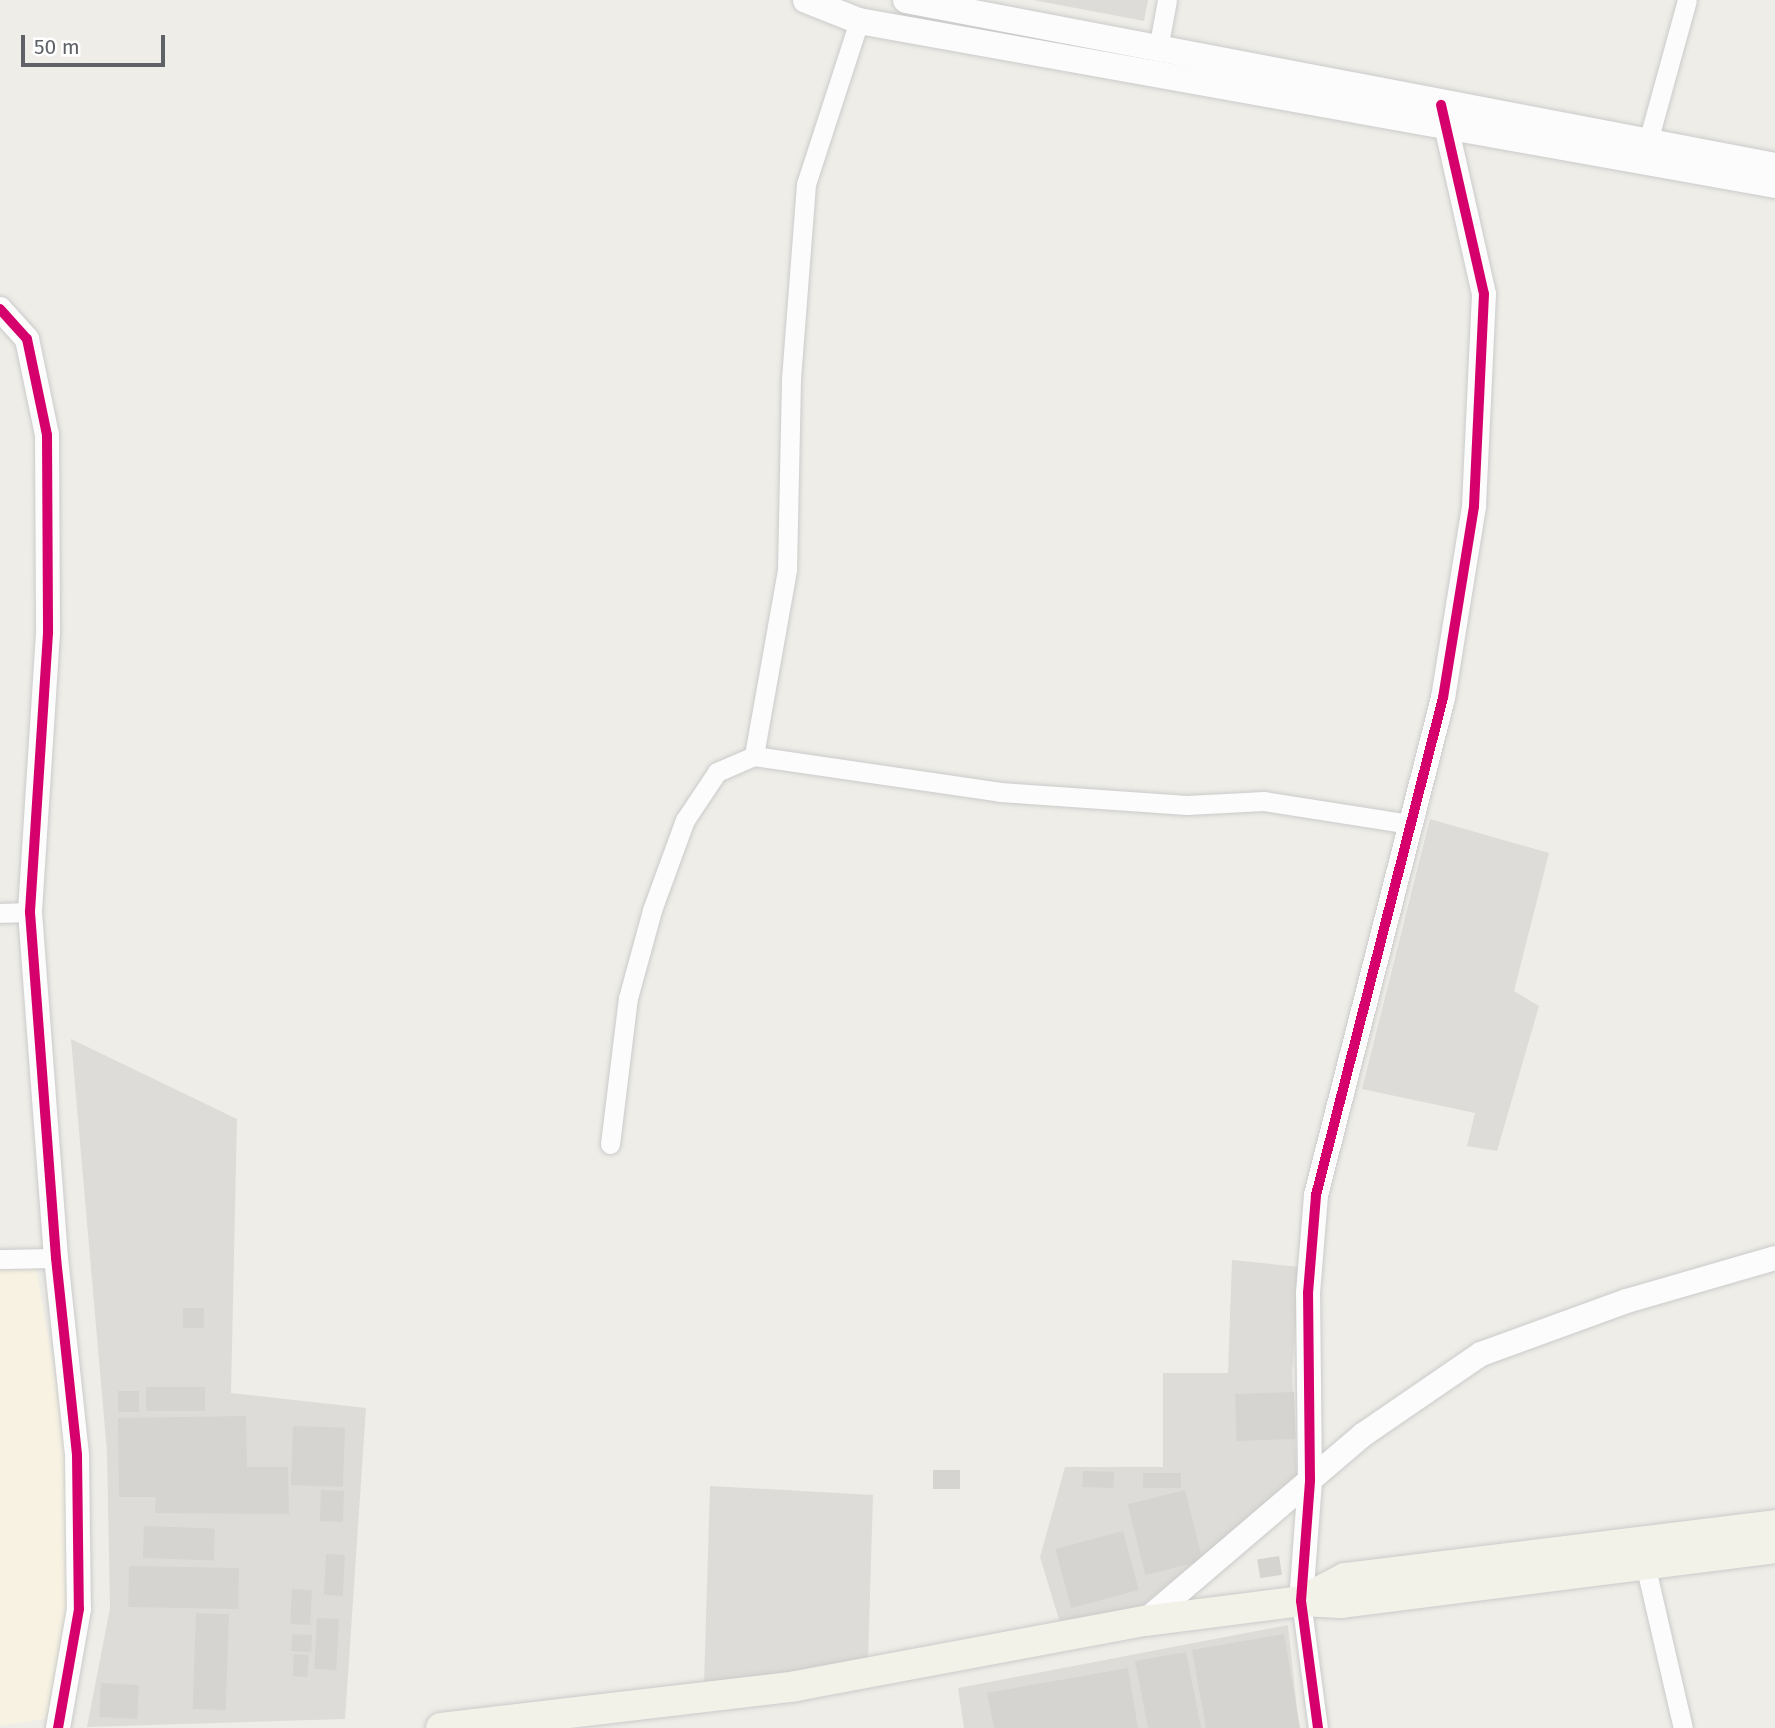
<!DOCTYPE html>
<style>
body{margin:0}
#map{position:relative;width:1775px;height:1728px;overflow:hidden;background:#eeede8;font-family:"Fira Sans",sans-serif}
div>[style]{position:absolute}
[style*='--x']{left:calc(var(--x)*1px);top:calc(var(--y)*1px);width:calc(var(--w)*1px);rotate:calc(var(--a)*1deg)}
.commercial>*{inset:0;background:#f7f2e2}
.industrial>*{inset:0;background:#dedcd8}
.building>*{inset:0;background:#d5d4d1;transform-origin:0 0}
.roads{filter:drop-shadow(0 0 2px #cacbca) drop-shadow(0 0 2px #cacbca)}
.minor>*{height:19px;margin:-9.5px;padding:0 9.5px;transform-origin:9.5px;border-radius:9.5px;background:#fcfcfc}
.tertiary>*{height:24px;margin:-12px;padding:0 12px;transform-origin:12px;border-radius:12px;background:#fcfcfc}
.secondary>*{height:26px;margin:-13px;padding:0 13px;transform-origin:13px;border-radius:13px;background:#fcfcfc}
.primary>*{height:30px;margin:-15px;padding:0 15px;transform-origin:15px;border-radius:15px;background:#f3f2e9}
.cycleway>*{height:10px;margin:-5px;padding:0 5px;transform-origin:5px;border-radius:5px;background:#d6006c}
span{translate:-50% -50%;white-space:nowrap;text-align:center;line-height:1.15;-webkit-text-stroke:5px #fff;paint-order:stroke}
.scale{position:absolute;left:21px;top:35px;width:144px;height:32px;box-sizing:border-box;border:4px solid #5e6267;border-top:0;padding-left:9px;font-size:21px;line-height:24px;white-space:nowrap;color:#5e6267;-webkit-text-stroke:5px #fff;paint-order:stroke}
</style>
<div id="map">
<div class="commercial">
<div style="clip-path:polygon(33px 1251px,69px 1455px,74px 1607px,51px 1718px,0 1726px,0 1252px)"></div>
</div>
<div class="industrial">
<div style="clip-path:polygon(1033px 0,1148px 0,1144px 21px)"></div>
<div style="clip-path:polygon(1430px 819px,1549px 853px,1514px 991px,1539px 1006px,1497px 1151px,1467px 1146px,1475px 1113px,1362px 1089px)"></div>
<div style="clip-path:polygon(71px 1039px,237px 1119px,231px 1393px,366px 1408px,345px 1719px,87px 1727px,110px 1608px,107px 1452px)"></div>
<div style="clip-path:polygon(1232px 1260px,1300px 1267px,1292px 1374px,1297px 1478px,1137px 1610px,1060px 1623px,1040px 1557px,1065px 1467px,1163px 1467px,1163px 1373px,1228px 1373px)"></div>
<div style="clip-path:polygon(710px 1486px,873px 1495px,868px 1660px,704px 1685px)"></div>
<div style="clip-path:polygon(1288px 1625px,1299px 1728px,964px 1728px,958px 1688px)"></div>
</div>
<div class="building">
<div style="left:204px;top:1308px;width:20px;height:21px;rotate:90deg"></div>
<div style="left:205px;top:1387px;width:24px;height:59px;rotate:90deg"></div>
<div style="left:118px;top:1391px;width:21px;height:21px"></div>
<div style="left:1294px;top:1392px;width:47px;height:59px;rotate:88deg"></div>
<div style="clip-path:polygon(246px 1416px,247px 1467px,288px 1467px,289px 1514px,155px 1513px,156px 1497px,119px 1497px,118px 1418px)"></div>
<div style="left:293px;top:1426px;width:52px;height:59px;rotate:2deg"></div>
<div style="left:933px;top:1470px;width:27px;height:19px"></div>
<div style="left:1083px;top:1471px;width:31px;height:16px;rotate:2deg"></div>
<div style="left:1181px;top:1473px;width:15px;height:38px;rotate:90deg"></div>
<div style="left:321px;top:1490px;width:23px;height:31px;rotate:2deg"></div>
<div style="left:1185px;top:1490px;width:73px;height:59px;rotate:76deg"></div>
<div style="left:144px;top:1526px;width:71px;height:32px;rotate:2deg"></div>
<div style="left:1123px;top:1531px;width:61px;height:70px;rotate:75deg"></div>
<div style="left:326px;top:1554px;width:19px;height:41px;rotate:3deg"></div>
<div style="left:1279px;top:1556px;width:19px;height:22px;rotate:81deg"></div>
<div style="left:129px;top:1566px;width:110px;height:41px;rotate:1deg"></div>
<div style="left:292px;top:1589px;width:20px;height:35px;rotate:3deg"></div>
<div style="left:196px;top:1613px;width:33px;height:96px;rotate:2deg"></div>
<div style="left:317px;top:1618px;width:22px;height:51px;rotate:3deg"></div>
<div style="left:292px;top:1634px;width:20px;height:17px;rotate:3deg"></div>
<div style="clip-path:polygon(1284px 1634px,1300px 1728px,1206px 1728px,1192px 1650px)"></div>
<div style="clip-path:polygon(1186px 1652px,1201px 1728px,1148px 1728px,1135px 1661px)"></div>
<div style="left:294px;top:1654px;width:15px;height:22px;rotate:4deg"></div>
<div style="clip-path:polygon(1128px 1668px,1138px 1728px,994px 1728px,987px 1693px)"></div>
<div style="left:101px;top:1683px;width:38px;height:34px;rotate:3deg"></div>
</div>
<div class="roads">
<div class="minor">
<div style="--x:859;--y:21;--w:171;--a:108"></div>
<div style="--x:806;--y:184;--w:196;--a:94.4"></div>
<div style="--x:791;--y:379;--w:191;--a:91.2"></div>
<div style="--x:787;--y:570;--w:189;--a:100.1"></div>
<div style="--x:754;--y:756;--w:249;--a:8.3"></div>
<div style="--x:1000;--y:792;--w:187;--a:4"></div>
<div style="--x:1187;--y:805;--w:77;--a:-3"></div>
<div style="--x:1264;--y:801;--w:147;--a:9"></div>
<div style="--x:1158;--y:49;--w:50;--a:-79.6"></div>
<div style="--x:1647;--y:145;--w:150;--a:-74.6"></div>
<div style="--x:0;--y:913;--w:30;--a:-2"></div>
<div style="--x:610;--y:1144;--w:147;--a:-83"></div>
<div style="--x:628;--y:998;--w:91;--a:-74.7"></div>
<div style="--x:652;--y:910;--w:96;--a:-69.9"></div>
<div style="--x:685;--y:820;--w:58;--a:-56.3"></div>
<div style="--x:717;--y:772;--w:40;--a:-23.4"></div>
<div style="--x:0;--y:1259;--w:56;--a:-1"></div>
<div style="--x:1645;--y:1564;--w:168;--a:77"></div>
<div style="--x:1301;--y:1601;--w:128;--a:82.4"></div>
</div>
<div class="tertiary">
<div style="--x:0;--y:309;--w:40;--a:48"></div>
<div style="--x:27;--y:339;--w:98;--a:78.2"></div>
<div style="--x:47;--y:435;--w:198;--a:89.7"></div>
<div style="--x:48;--y:633;--w:280;--a:93.7"></div>
<div style="--x:30;--y:912;--w:347;--a:85.7"></div>
<div style="--x:56;--y:1258;--w:198;--a:83.9"></div>
<div style="--x:77;--y:1455;--w:154;--a:89.3"></div>
<div style="--x:79;--y:1609;--w:121;--a:100"></div>
<div style="--x:1301;--y:1601;--w:121;--a:-85.7"></div>
<div style="--x:1310;--y:1480;--w:187;--a:-90.6"></div>
<div style="--x:1308;--y:1293;--w:98;--a:-85.3"></div>
<div style="--x:1316;--y:1195;--w:513;--a:-75.67"></div>
<div style="--x:1443;--y:698;--w:194;--a:-80.8"></div>
<div style="--x:1474;--y:506;--w:212;--a:-87.3"></div>
<div style="--x:1484;--y:294;--w:192;--a:-102.7"></div>
<div style="--x:1145;--y:1621;--w:288;--a:-40.5"></div>
<div style="--x:1364;--y:1434;--w:142;--a:-34.4"></div>
<div style="--x:1481;--y:1354;--w:155;--a:-20"></div>
<div style="--x:1627;--y:1301;--w:154;--a:-16.2"></div>
</div>
<div class="secondary">
<div style="--x:806;--y:0;--w:57;--a:21.6"></div>
<div style="--x:859;--y:21;--w:931;--a:10.15"></div>
<div style="--x:906;--y:0;--w:885;--a:10.81"></div>
</div>
<div class="primary">
<div style="--x:1301;--y:1601;--w:50;--a:-27.6"></div>
<div style="--x:1345;--y:1578;--w:433;--a:-7"></div>
<div style="--x:441;--y:1728;--w:357;--a:-6.7"></div>
<div style="--x:796;--y:1686;--w:355;--a:-10.6"></div>
<div style="--x:1145;--y:1621;--w:157;--a:-7.3"></div>
<div style="--x:1301;--y:1601;--w:40;--a:2.9"></div>
<div style="--x:1341;--y:1603;--w:437;--a:-7.2"></div>
</div>
</div>
<div class="cycleway">
<div style="--x:0;--y:309;--w:40;--a:48"></div>
<div style="--x:27;--y:339;--w:98;--a:78.2"></div>
<div style="--x:47;--y:435;--w:198;--a:89.7"></div>
<div style="--x:48;--y:633;--w:280;--a:93.7"></div>
<div style="--x:30;--y:912;--w:347;--a:85.7"></div>
<div style="--x:56;--y:1258;--w:198;--a:83.9"></div>
<div style="--x:77;--y:1455;--w:154;--a:89.3"></div>
<div style="--x:79;--y:1609;--w:121;--a:100"></div>
<div style="--x:1318;--y:1728;--w:128;--a:-97.6"></div>
<div style="--x:1301;--y:1601;--w:121;--a:-85.7"></div>
<div style="--x:1310;--y:1480;--w:187;--a:-90.6"></div>
<div style="--x:1308;--y:1293;--w:98;--a:-85.3"></div>
<div style="--x:1316;--y:1195;--w:513;--a:-75.67"></div>
<div style="--x:1443;--y:698;--w:194;--a:-80.8"></div>
<div style="--x:1474;--y:506;--w:212;--a:-87.3"></div>
<div style="--x:1484;--y:294;--w:194;--a:-102.8"></div>
</div>
<div class="scale">50 m</div>
</div>
